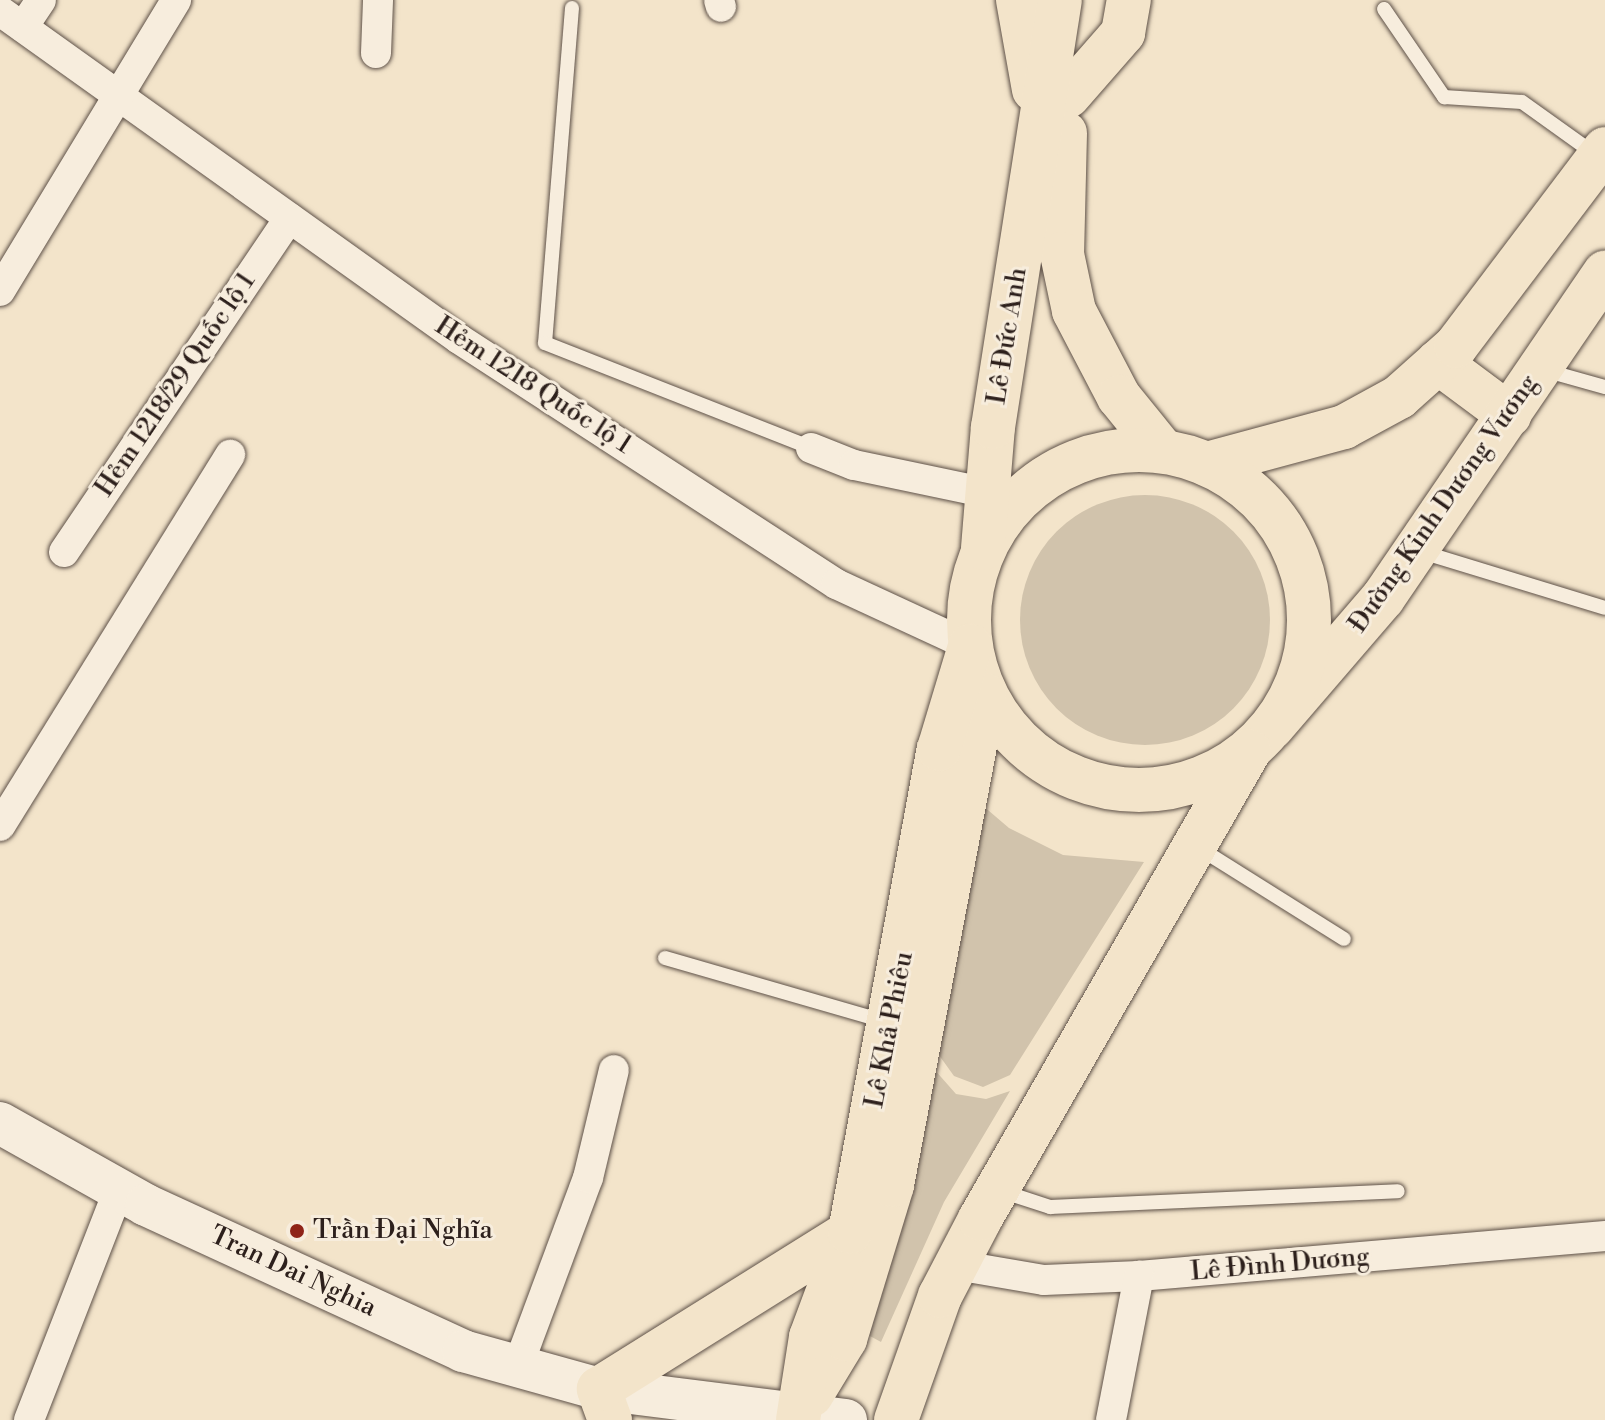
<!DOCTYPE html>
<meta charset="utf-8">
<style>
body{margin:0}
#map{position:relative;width:1605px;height:1420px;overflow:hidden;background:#f3e4ca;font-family:"Libre Bodoni",serif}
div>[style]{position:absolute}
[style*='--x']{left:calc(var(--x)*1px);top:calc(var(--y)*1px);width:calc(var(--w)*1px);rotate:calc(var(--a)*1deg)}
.green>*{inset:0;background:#d1c3ac}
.round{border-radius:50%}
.roads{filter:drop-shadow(0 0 2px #5e5148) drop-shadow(0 0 2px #5e5148)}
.lane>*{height:14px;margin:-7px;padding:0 7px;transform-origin:7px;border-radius:7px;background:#f7eddd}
.street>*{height:30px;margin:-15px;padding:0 15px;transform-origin:15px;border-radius:15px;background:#f7eddd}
.secondary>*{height:42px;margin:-21px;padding:0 21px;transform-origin:21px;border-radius:21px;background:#f7eddd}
.primary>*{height:44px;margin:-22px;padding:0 22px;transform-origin:22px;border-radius:22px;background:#f3e4ca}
.highway>*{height:44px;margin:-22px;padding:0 22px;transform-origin:22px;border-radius:22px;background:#f3e4ca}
.highway>.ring{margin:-22px;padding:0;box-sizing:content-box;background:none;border:44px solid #f3e4ca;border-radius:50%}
.dots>*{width:22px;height:22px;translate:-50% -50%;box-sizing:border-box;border:4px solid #f7eddd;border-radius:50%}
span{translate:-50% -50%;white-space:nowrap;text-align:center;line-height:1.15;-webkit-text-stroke:6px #f7eddd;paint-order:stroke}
.street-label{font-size:26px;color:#2d201c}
.poi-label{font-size:26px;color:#2d201c}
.left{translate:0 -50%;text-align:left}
</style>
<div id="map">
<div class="green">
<div class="round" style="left:1020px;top:495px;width:250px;height:250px"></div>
<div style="clip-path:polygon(975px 799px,1009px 828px,1063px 855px,1144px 862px,1010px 1075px,983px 1087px,954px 1076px,936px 1051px)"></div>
<div style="clip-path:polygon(926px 1060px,956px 1094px,986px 1099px,1010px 1091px,944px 1202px,881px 1342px,868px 1335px)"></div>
</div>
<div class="roads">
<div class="lane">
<div style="--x:572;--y:8;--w:336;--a:94.6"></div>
<div style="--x:545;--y:343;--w:286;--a:21.5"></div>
<div style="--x:1384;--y:9;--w:107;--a:55.7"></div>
<div style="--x:1444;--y:97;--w:78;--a:3.7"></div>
<div style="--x:1522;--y:102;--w:91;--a:35.6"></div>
<div style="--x:1544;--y:370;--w:63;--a:15.6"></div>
<div style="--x:1422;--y:552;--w:191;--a:17"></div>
<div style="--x:1199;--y:848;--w:171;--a:32.1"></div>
<div style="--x:665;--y:958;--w:227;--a:16.1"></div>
<div style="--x:1001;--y:1191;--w:52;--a:18.1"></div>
<div style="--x:1050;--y:1207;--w:348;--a:-2.6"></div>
</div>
<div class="street">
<div style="--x:719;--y:0;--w:7;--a:74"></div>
<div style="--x:0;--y:11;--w:564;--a:35.55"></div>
<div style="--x:459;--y:339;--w:450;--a:33"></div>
<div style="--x:836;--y:584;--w:148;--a:24.8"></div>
<div style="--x:23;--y:27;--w:32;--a:-56"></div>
<div style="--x:376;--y:53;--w:53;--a:-87.8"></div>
<div style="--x:0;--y:291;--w:340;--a:-58.8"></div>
<div style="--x:811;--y:448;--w:46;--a:21.6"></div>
<div style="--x:854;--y:465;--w:137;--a:11.8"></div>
<div style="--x:64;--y:552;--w:403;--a:-56"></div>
<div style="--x:0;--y:826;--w:437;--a:-58.2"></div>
<div style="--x:956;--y:1265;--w:89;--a:9.7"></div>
<div style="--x:1044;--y:1280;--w:95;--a:-2.4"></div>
<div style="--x:1139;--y:1276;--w:468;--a:-4.9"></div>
<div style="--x:518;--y:1366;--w:201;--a:-69.6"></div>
<div style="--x:588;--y:1178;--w:111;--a:-76.5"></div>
<div style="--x:29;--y:1420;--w:248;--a:-68.7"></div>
<div style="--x:1111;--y:1420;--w:147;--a:-79"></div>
</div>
<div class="secondary">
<div style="--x:0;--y:1123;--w:167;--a:29.3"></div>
<div style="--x:146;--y:1205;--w:349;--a:24.7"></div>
<div style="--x:463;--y:1351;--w:141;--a:15.6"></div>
<div style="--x:599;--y:1389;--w:249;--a:7.2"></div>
</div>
<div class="primary">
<div style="--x:1438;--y:362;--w:89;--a:36.7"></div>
<div style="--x:1207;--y:464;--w:142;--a:-15.1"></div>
<div style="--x:1344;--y:427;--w:63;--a:-28.6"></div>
<div style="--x:1399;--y:397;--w:76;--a:-41.8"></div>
<div style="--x:1456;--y:346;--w:247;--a:-52.9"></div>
<div style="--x:1272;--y:727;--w:170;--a:-49.3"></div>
<div style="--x:1383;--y:598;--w:394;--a:-55.7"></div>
</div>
<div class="highway">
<div style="--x:1018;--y:0;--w:91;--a:79.9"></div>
<div style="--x:1068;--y:96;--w:84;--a:-48.9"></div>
<div style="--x:1123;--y:33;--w:34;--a:-80"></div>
<div style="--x:1065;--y:133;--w:121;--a:91.4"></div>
<div style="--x:1062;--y:254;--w:58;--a:78.1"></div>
<div style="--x:1074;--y:311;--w:97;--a:62.4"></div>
<div style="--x:1119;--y:397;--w:68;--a:50.9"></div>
<div class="ring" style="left:969px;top:450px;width:296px;height:296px"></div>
<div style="--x:983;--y:548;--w:121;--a:-85.3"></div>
<div style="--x:993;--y:427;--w:432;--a:-81.1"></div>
<div style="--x:811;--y:1395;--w:66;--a:-58.7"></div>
<div style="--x:845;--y:1339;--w:161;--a:-73"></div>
<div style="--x:892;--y:1185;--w:499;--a:-79.3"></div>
<div style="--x:610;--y:1420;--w:33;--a:-110"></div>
<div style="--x:599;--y:1389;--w:296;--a:-32"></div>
<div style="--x:798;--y:1420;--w:84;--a:-81.1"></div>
<div style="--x:811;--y:1337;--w:112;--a:-69.6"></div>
<div style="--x:850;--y:1232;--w:491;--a:-79.6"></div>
<div style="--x:939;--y:749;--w:108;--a:-73.2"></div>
<div style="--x:896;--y:1420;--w:132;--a:-70.5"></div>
<div style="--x:940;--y:1296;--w:87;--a:-62.5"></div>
<div style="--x:980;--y:1219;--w:540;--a:-60.11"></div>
</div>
</div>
<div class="dots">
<div style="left:297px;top:1231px;background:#8f2418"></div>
</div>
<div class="street-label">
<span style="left:1008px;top:336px;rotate:-81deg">Lê Đức Anh</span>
<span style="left:176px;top:385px;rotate:-56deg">Hẻm 1218/29 Quốc lộ 1</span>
<span style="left:533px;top:386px;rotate:33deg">Hẻm 1218 Quốc lộ 1</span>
<span style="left:1444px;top:504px;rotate:-55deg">Đường Kinh Dương Vương</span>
<span style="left:890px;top:1030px;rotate:-79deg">Lê Khả Phiêu</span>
<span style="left:1280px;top:1265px;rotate:-5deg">Lê Đình Dương</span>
<span style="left:293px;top:1272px;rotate:25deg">Tran Dai Nghia</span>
</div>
<div class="poi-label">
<span class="left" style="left:313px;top:1231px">Trần Đại Nghĩa</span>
</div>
</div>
